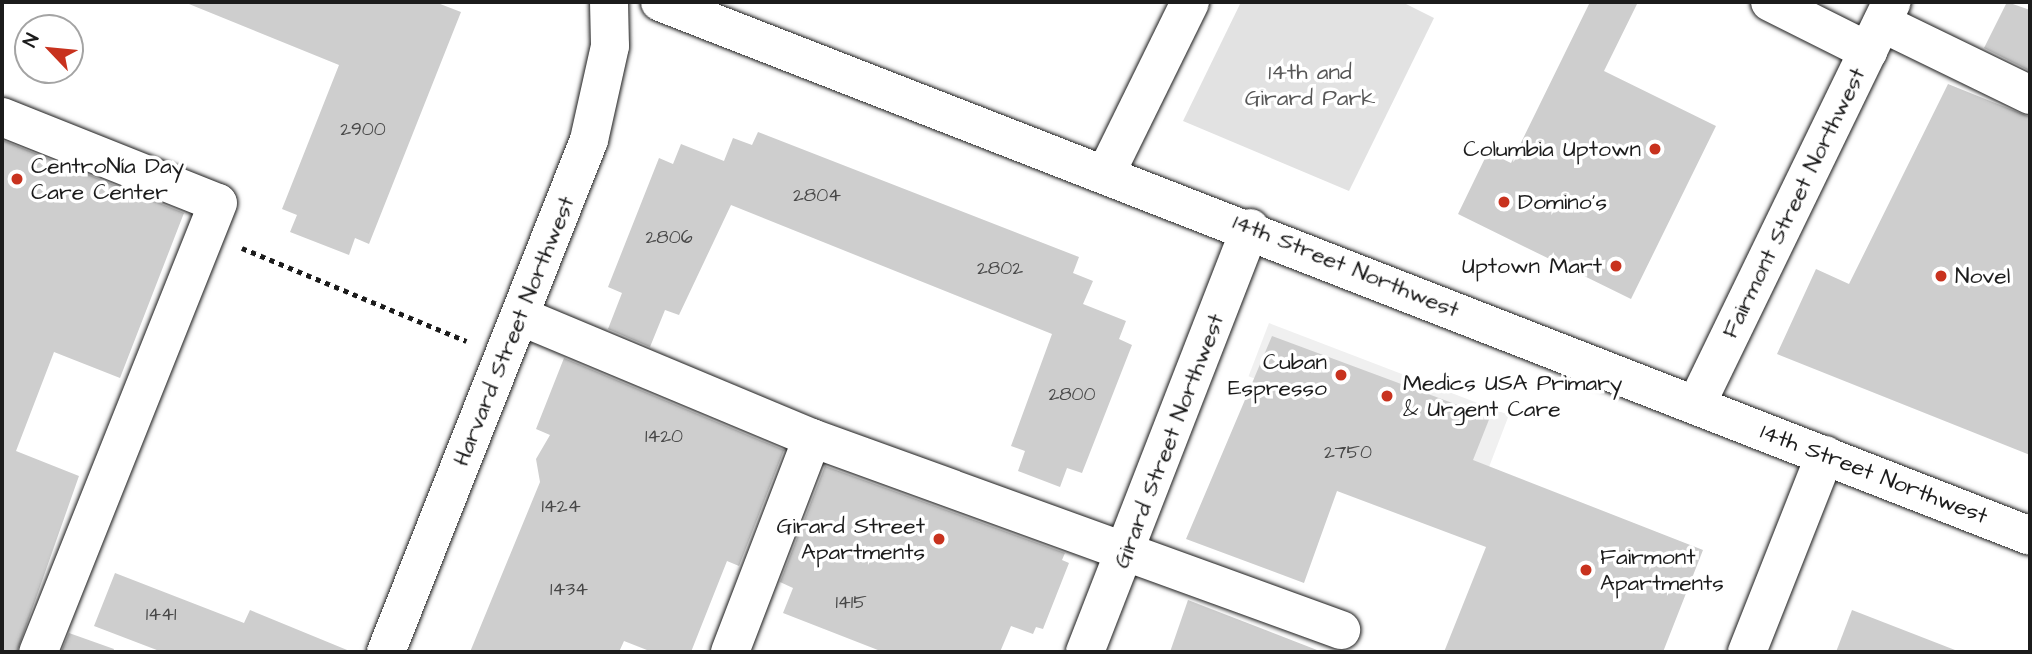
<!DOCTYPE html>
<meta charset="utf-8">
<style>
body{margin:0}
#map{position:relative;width:2032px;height:654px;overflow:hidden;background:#fff;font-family:"Architects Daughter",sans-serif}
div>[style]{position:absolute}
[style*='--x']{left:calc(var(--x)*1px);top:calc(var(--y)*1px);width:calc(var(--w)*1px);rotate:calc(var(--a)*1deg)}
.built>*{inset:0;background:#f0f0f0;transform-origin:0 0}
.green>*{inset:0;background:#e2e2e2}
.building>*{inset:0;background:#cecece}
.path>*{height:4.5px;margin-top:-2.25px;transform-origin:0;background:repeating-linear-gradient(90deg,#1c1c1c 0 5px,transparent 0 10px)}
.roads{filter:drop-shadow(0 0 2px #1c1c1c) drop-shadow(0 0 2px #1c1c1c)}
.minor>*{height:38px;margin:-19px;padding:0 19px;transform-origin:19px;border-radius:19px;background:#fff}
.major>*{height:38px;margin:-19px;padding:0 19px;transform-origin:19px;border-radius:19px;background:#fff}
.dots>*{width:19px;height:19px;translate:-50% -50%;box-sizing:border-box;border:4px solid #fff;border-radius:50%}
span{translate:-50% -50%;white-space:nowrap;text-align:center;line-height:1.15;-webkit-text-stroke:7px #fff;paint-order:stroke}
.number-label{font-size:19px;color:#484848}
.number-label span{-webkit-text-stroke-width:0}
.park-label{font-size:23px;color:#575757}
.poi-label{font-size:23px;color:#1c1c1c}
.right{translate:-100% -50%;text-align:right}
.left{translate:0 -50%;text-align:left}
.street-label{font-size:23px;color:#1c1c1c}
.frame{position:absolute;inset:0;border:4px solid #1c1c1c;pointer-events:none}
.north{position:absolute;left:14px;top:14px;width:70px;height:70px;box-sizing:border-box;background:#fff;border:2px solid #a4a4a4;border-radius:50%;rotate:296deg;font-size:19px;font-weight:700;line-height:28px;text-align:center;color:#1c1c1c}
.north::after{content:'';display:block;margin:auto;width:24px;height:32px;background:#c8321e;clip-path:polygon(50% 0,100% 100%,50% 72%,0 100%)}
</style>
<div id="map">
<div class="built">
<div style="left:1269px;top:323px;width:257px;height:57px;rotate:21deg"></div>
</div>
<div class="green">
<div style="clip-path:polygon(1241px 2px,1402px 2px,1434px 18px,1349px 191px,1183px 121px)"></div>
</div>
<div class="building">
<div style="clip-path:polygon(184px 2px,435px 2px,461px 12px,369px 244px,355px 238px,349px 255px,290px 232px,297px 215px,282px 209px,339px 65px)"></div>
<div style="clip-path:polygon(1590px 2px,1638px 2px,1604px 71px,1716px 126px,1631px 299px,1458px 214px,1488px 152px,1511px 163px)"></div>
<div style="clip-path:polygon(2007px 2px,2030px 10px,2030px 71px,1984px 48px)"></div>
<div style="clip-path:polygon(1948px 84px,2030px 117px,2030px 455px,1777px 354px,1816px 269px,1849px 284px)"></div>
<div style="clip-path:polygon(758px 132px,1079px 257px,1073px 273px,1093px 281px,1083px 304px,1126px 321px,1119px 339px,1132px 345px,1082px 473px,1067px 468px,1060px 487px,1018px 471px,1025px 451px,1011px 446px,1052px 334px,731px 205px,679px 315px,665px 310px,650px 347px,608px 329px,622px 293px,608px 287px,659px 158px,673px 164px,681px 144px,724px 161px,733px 138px,752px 145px)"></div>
<div style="clip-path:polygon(2px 140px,184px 213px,120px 378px,54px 352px,16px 451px,79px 476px,17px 652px,2px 652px)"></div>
<div style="clip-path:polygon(1272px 336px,1490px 417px,1473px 460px,1703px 550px,1663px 652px,1444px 652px,1486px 547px,1337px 491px,1304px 583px,1186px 539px)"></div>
<div style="clip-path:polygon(564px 358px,784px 450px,739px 566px,727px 561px,691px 652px,652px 652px,624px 641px,619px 652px,470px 652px,540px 482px,536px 459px,550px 435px,536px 429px)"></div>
<div style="clip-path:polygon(825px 466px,1065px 553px,1062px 560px,1069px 563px,1043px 629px,1036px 627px,1033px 634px,1011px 626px,1000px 652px,883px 652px,783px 613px,793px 588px,780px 582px)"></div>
<div style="clip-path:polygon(115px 573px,244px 623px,250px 610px,352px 652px,162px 652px,94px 626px)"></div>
<div style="clip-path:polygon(1188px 600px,1317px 650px,1316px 652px,1170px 652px)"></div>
<div style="clip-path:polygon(1852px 610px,1955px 650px,1955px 652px,1836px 652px)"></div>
<div style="clip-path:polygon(69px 633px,114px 649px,113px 652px,61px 652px)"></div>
</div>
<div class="path">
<div style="--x:242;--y:248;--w:243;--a:22.5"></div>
</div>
<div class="roads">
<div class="minor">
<div style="--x:1770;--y:2;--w:110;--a:26.6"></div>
<div style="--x:1882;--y:23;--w:165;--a:25.9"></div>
<div style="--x:2;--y:117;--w:232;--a:21.7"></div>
<div style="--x:218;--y:203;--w:484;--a:111.8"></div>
<div style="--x:1107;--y:171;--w:188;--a:-63.8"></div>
<div style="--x:520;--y:316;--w:316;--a:22.7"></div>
<div style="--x:812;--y:438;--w:563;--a:19.95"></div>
<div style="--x:1696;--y:405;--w:448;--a:-64.1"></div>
<div style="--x:730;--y:652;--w:229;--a:-69"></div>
<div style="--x:1085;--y:652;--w:455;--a:-68.7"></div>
<div style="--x:1747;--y:652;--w:212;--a:-68.4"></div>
</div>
<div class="major">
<div style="--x:660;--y:2;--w:1470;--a:21.29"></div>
<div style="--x:386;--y:652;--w:551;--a:-68.37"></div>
<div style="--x:589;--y:140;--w:96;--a:-77.4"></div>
<div style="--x:610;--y:46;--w:44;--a:-91.3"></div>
</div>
</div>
<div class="dots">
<div style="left:1655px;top:149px;background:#c8321e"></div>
<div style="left:17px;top:179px;background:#c8321e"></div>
<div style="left:1504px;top:202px;background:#c8321e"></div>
<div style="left:1616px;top:266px;background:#c8321e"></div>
<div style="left:1941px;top:276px;background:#c8321e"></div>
<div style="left:1341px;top:375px;background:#c8321e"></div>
<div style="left:1387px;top:396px;background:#c8321e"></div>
<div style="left:939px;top:539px;background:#c8321e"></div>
<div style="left:1586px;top:570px;background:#c8321e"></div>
</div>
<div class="number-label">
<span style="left:363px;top:130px">2900</span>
<span style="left:817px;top:196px">2804</span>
<span style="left:669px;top:238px">2806</span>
<span style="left:1000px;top:269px">2802</span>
<span style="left:1072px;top:395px">2800</span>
<span style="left:664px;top:437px">1420</span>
<span style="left:1348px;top:453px">2750</span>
<span style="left:561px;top:507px">1424</span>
<span style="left:569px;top:590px">1434</span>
<span style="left:851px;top:603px">1415</span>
<span style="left:161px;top:615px">1441</span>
</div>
<div class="park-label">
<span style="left:1310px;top:85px">14th and<br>Girard Park</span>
</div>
<div class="poi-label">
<span class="right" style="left:1641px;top:149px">Columbia Uptown</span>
<span class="left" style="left:31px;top:179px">CentroNía Day<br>Care Center</span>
<span class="left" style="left:1518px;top:202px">Domino's</span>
<span class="right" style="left:1602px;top:266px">Uptown Mart</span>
<span class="left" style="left:1955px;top:276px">Novel</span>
<span class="right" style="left:1327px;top:375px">Cuban<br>Espresso</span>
<span class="left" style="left:1403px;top:396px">Medics USA Primary<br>&amp; Urgent Care</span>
<span class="right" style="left:925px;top:539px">Girard Street<br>Apartments</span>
<span class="left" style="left:1600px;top:570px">Fairmont<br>Apartments</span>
</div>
<div class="street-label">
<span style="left:1794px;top:203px;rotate:-64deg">Fairmont Street Northwest</span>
<span style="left:1346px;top:266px;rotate:22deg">14th Street Northwest</span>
<span style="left:514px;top:331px;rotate:-68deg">Harvard Street Northwest</span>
<span style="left:1169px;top:441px;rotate:-69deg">Girard Street Northwest</span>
<span style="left:1874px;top:474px;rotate:21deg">14th Street Northwest</span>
</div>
<div class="frame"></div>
<div class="north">N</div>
</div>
